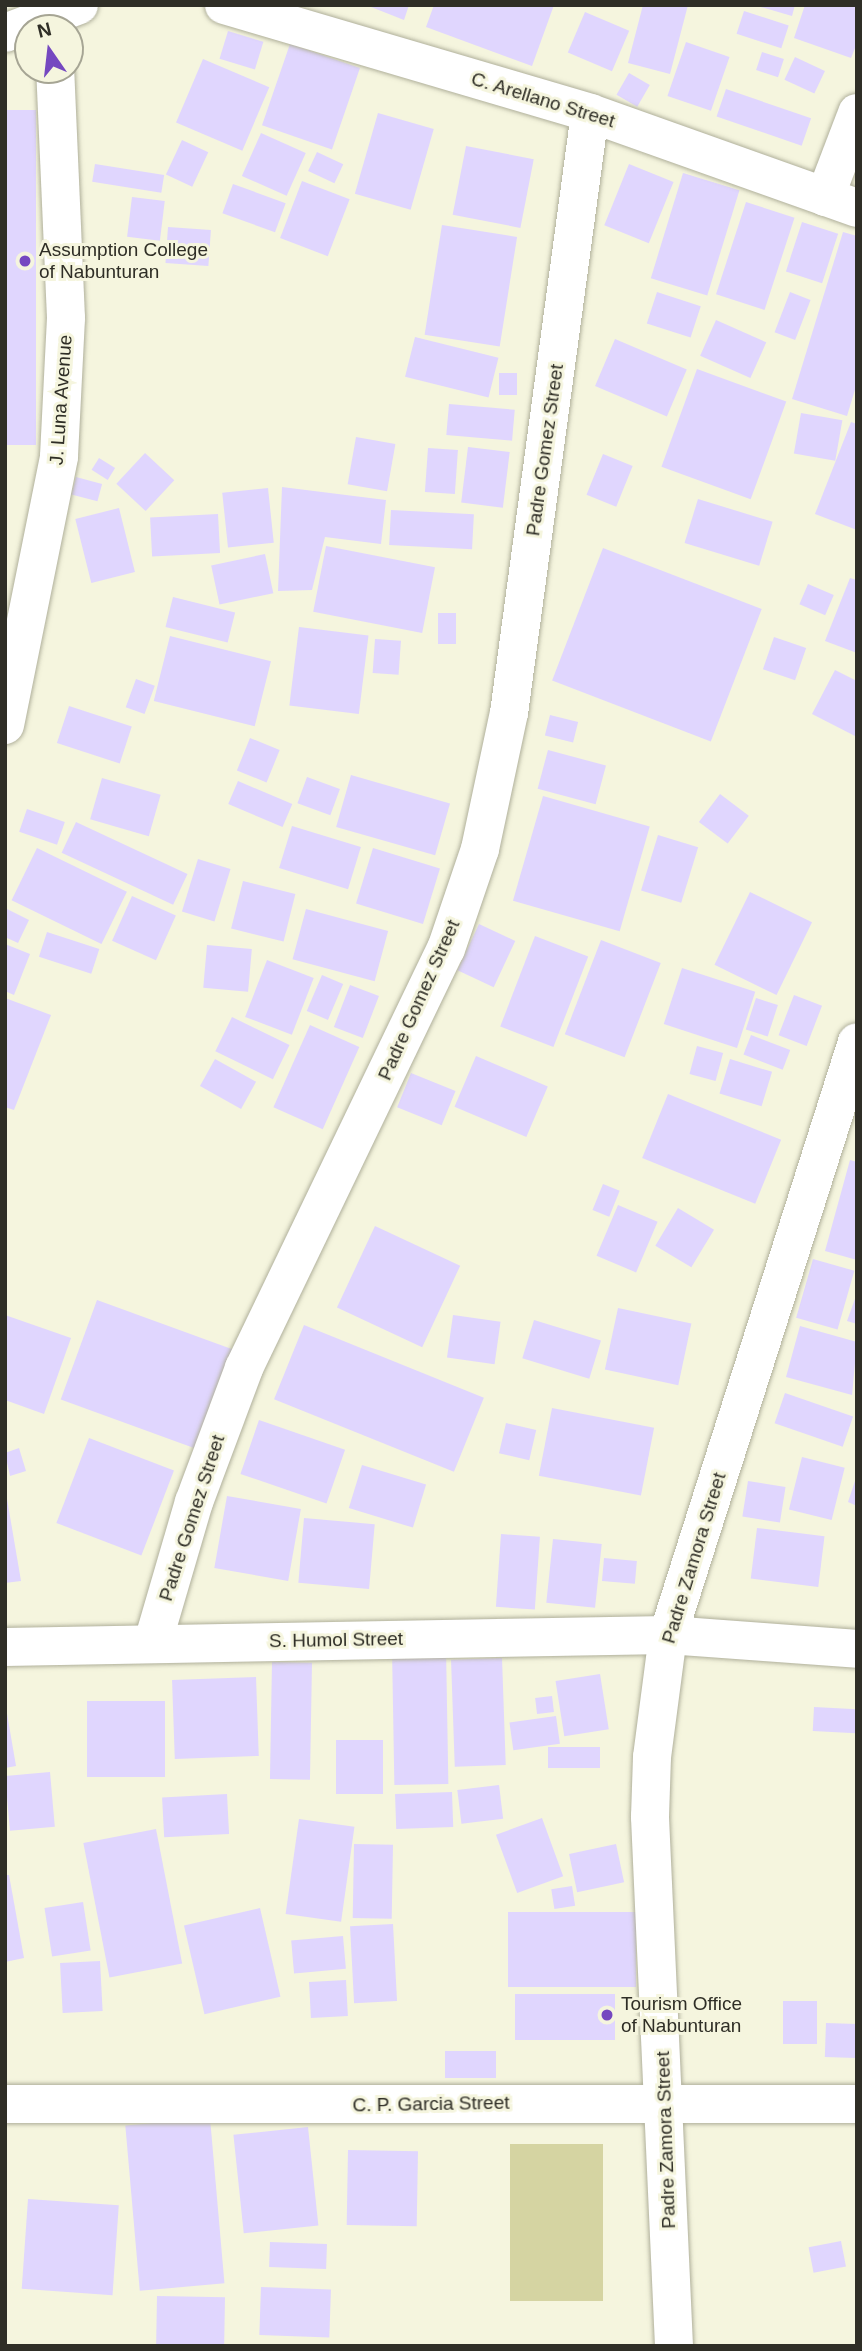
<!DOCTYPE html>
<style>
body{margin:0}
#map{position:relative;width:862px;height:2351px;overflow:hidden;background:#f5f5de;font-family:Arial,sans-serif}
div>[style]{position:absolute}
[style*='--x']{left:calc(var(--x)*1px);top:calc(var(--y)*1px);width:calc(var(--w)*1px);rotate:calc(var(--a)*1deg)}
.green>*{inset:0;background:#d5d4a2;transform-origin:0 0}
.building>*{inset:0;background:#e0d6fe;transform-origin:0 0}
.roads{filter:drop-shadow(0 0 2px #b0b09b) drop-shadow(0 0 2px #b0b09b)}
.minor>*{height:38px;margin:-19px;padding:0 19px;transform-origin:19px;border-radius:19px;background:#fff}
.dots>*{width:19px;height:19px;translate:-50% -50%;box-sizing:border-box;border:4px solid #f5f5de;border-radius:50%}
span{translate:-50% -50%;white-space:nowrap;text-align:center;line-height:1.15;-webkit-text-stroke:6px #f5f5de;paint-order:stroke}
.street-label{font-size:19px;color:#2f2e26}
.poi-label{font-size:19px;color:#2f2e26}
.left{translate:0 -50%;text-align:left}
.frame{position:absolute;inset:0;border:7px solid #2f2e26;pointer-events:none}
.north{position:absolute;left:14px;top:14px;width:70px;height:70px;box-sizing:border-box;background:#f5f5de;border:2px solid #a6a594;border-radius:50%;rotate:346deg;font-size:19px;font-weight:700;line-height:28px;text-align:center;color:#2f2e26}
.north::after{content:'';display:block;margin:auto;width:24px;height:32px;background:#7548c0;clip-path:polygon(50% 0,100% 100%,50% 72%,0 100%)}
</style>
<div id="map">
<div class="green">
<div style="left:510px;top:2144px;width:93px;height:157px"></div>
</div>
<div class="building">
<div style="clip-path:polygon(366px 5px,409px 5px,404px 20px)"></div>
<div style="clip-path:polygon(434px 5px,554px 5px,532px 66px,426px 27px)"></div>
<div style="clip-path:polygon(643px 5px,688px 5px,670px 74px,628px 63px)"></div>
<div style="clip-path:polygon(754px 5px,795px 5px,792px 16px)"></div>
<div style="clip-path:polygon(805px 5px,857px 5px,857px 43px,851px 58px,794px 38px)"></div>
<div style="left:744px;top:11px;width:47px;height:24px;rotate:18deg"></div>
<div style="left:585px;top:12px;width:48px;height:44px;rotate:23deg"></div>
<div style="left:228px;top:31px;width:37px;height:29px;rotate:17deg"></div>
<div style="left:686px;top:42px;width:46px;height:57px;rotate:19deg"></div>
<div style="left:290px;top:44px;width:74px;height:86px;rotate:19deg"></div>
<div style="left:762px;top:52px;width:23px;height:19px;rotate:18deg"></div>
<div style="left:795px;top:57px;width:33px;height:25px;rotate:25deg"></div>
<div style="left:203px;top:59px;width:72px;height:69px;rotate:23deg"></div>
<div style="left:629px;top:73px;width:24px;height:25px;rotate:30deg"></div>
<div style="left:726px;top:89px;width:90px;height:29px;rotate:19deg"></div>
<div style="left:5px;top:110px;width:31px;height:335px"></div>
<div style="left:378px;top:113px;width:58px;height:84px;rotate:16deg"></div>
<div style="left:261px;top:133px;width:49px;height:47px;rotate:24deg"></div>
<div style="left:182px;top:140px;width:29px;height:38px;rotate:25deg"></div>
<div style="left:466px;top:146px;width:69px;height:70px;rotate:11deg"></div>
<div style="left:317px;top:152px;width:29px;height:21px;rotate:25deg"></div>
<div style="left:95px;top:164px;width:70px;height:18px;rotate:9deg"></div>
<div style="left:629px;top:164px;width:48px;height:66px;rotate:22deg"></div>
<div style="left:683px;top:173px;width:59px;height:110px;rotate:17deg"></div>
<div style="left:302px;top:181px;width:51px;height:61px;rotate:21deg"></div>
<div style="left:233px;top:184px;width:56px;height:31px;rotate:20deg"></div>
<div style="left:132px;top:197px;width:33px;height:40px;rotate:7deg"></div>
<div style="left:746px;top:202px;width:51px;height:97px;rotate:18deg"></div>
<div style="left:802px;top:222px;width:38px;height:52px;rotate:18deg"></div>
<div style="left:442px;top:225px;width:76px;height:111px;rotate:9deg"></div>
<div style="left:168px;top:227px;width:43px;height:36px;rotate:4deg"></div>
<div style="clip-path:polygon(843px 232px,857px 236px,857px 383px,847px 416px,792px 399px)"></div>
<div style="left:657px;top:292px;width:46px;height:33px;rotate:18deg"></div>
<div style="left:790px;top:292px;width:22px;height:43px;rotate:21deg"></div>
<div style="left:716px;top:320px;width:55px;height:39px;rotate:24deg"></div>
<div style="left:415px;top:337px;width:86px;height:41px;rotate:14deg"></div>
<div style="left:615px;top:339px;width:78px;height:51px;rotate:23deg"></div>
<div style="left:697px;top:369px;width:95px;height:104px;rotate:20deg"></div>
<div style="left:499px;top:373px;width:18px;height:22px"></div>
<div style="left:449px;top:404px;width:66px;height:31px;rotate:5deg"></div>
<div style="left:801px;top:413px;width:42px;height:41px;rotate:10deg"></div>
<div style="clip-path:polygon(851px 422px,857px 424px,857px 530px,815px 514px)"></div>
<div style="left:356px;top:437px;width:40px;height:48px;rotate:10deg"></div>
<div style="left:468px;top:447px;width:42px;height:56px;rotate:7deg"></div>
<div style="left:428px;top:448px;width:30px;height:44px;rotate:4deg"></div>
<div style="left:145px;top:453px;width:40px;height:42px;rotate:43deg"></div>
<div style="left:603px;top:454px;width:32px;height:44px;rotate:22deg"></div>
<div style="left:99px;top:458px;width:19px;height:14px;rotate:32deg"></div>
<div style="left:76px;top:477px;width:27px;height:18px;rotate:15deg"></div>
<div style="clip-path:polygon(282px 487px,386px 500px,381px 544px,325px 537px,312px 590px,278px 591px)"></div>
<div style="left:268px;top:488px;width:55px;height:46px;rotate:84deg"></div>
<div style="left:698px;top:499px;width:78px;height:46px;rotate:17deg"></div>
<div style="left:119px;top:508px;width:66px;height:45px;rotate:76deg"></div>
<div style="left:391px;top:510px;width:83px;height:35px;rotate:3deg"></div>
<div style="left:218px;top:514px;width:39px;height:68px;rotate:87deg"></div>
<div style="left:326px;top:546px;width:111px;height:67px;rotate:11deg"></div>
<div style="left:603px;top:548px;width:170px;height:142px;rotate:21deg"></div>
<div style="left:265px;top:554px;width:40px;height:55px;rotate:78deg"></div>
<div style="clip-path:polygon(850px 578px,857px 580px,857px 653px,825px 641px)"></div>
<div style="left:808px;top:584px;width:28px;height:22px;rotate:23deg"></div>
<div style="left:173px;top:597px;width:64px;height:31px;rotate:14deg"></div>
<div style="left:438px;top:613px;width:18px;height:31px"></div>
<div style="left:299px;top:627px;width:70px;height:79px;rotate:7deg"></div>
<div style="left:170px;top:636px;width:104px;height:67px;rotate:14deg"></div>
<div style="left:774px;top:637px;width:34px;height:34px;rotate:19deg"></div>
<div style="left:375px;top:639px;width:26px;height:34px;rotate:4deg"></div>
<div style="clip-path:polygon(835px 670px,857px 681px,857px 737px,812px 714px)"></div>
<div style="left:136px;top:679px;width:20px;height:30px;rotate:20deg"></div>
<div style="left:69px;top:706px;width:66px;height:39px;rotate:18deg"></div>
<div style="left:550px;top:715px;width:29px;height:21px;rotate:14deg"></div>
<div style="left:250px;top:738px;width:32px;height:35px;rotate:22deg"></div>
<div style="left:548px;top:750px;width:60px;height:40px;rotate:15deg"></div>
<div style="left:351px;top:775px;width:103px;height:54px;rotate:16deg"></div>
<div style="left:307px;top:777px;width:35px;height:28px;rotate:20deg"></div>
<div style="left:102px;top:778px;width:61px;height:43px;rotate:16deg"></div>
<div style="left:238px;top:781px;width:59px;height:25px;rotate:23deg"></div>
<div style="left:720px;top:794px;width:36px;height:35px;rotate:37deg"></div>
<div style="left:543px;top:796px;width:111px;height:109px;rotate:16deg"></div>
<div style="left:27px;top:809px;width:40px;height:24px;rotate:19deg"></div>
<div style="left:76px;top:822px;width:123px;height:34px;rotate:25deg"></div>
<div style="left:292px;top:826px;width:72px;height:44px;rotate:17deg"></div>
<div style="left:658px;top:835px;width:42px;height:58px;rotate:17deg"></div>
<div style="left:37px;top:848px;width:100px;height:58px;rotate:26deg"></div>
<div style="left:373px;top:848px;width:70px;height:58px;rotate:17deg"></div>
<div style="left:198px;top:859px;width:34px;height:55px;rotate:17deg"></div>
<div style="left:243px;top:881px;width:54px;height:49px;rotate:14deg"></div>
<div style="left:750px;top:892px;width:69px;height:81px;rotate:26deg"></div>
<div style="left:132px;top:896px;width:48px;height:49px;rotate:24deg"></div>
<div style="clip-path:polygon(5px 908px,29px 920px,18px 943px,5px 937px)"></div>
<div style="left:306px;top:909px;width:85px;height:52px;rotate:15deg"></div>
<div style="left:479px;top:924px;width:40px;height:51px;rotate:25deg"></div>
<div style="left:47px;top:932px;width:55px;height:26px;rotate:18deg"></div>
<div style="left:535px;top:936px;width:57px;height:97px;rotate:21deg"></div>
<div style="left:601px;top:940px;width:64px;height:101px;rotate:21deg"></div>
<div style="clip-path:polygon(5px 944px,30px 954px,14px 995px,5px 991px)"></div>
<div style="left:207px;top:945px;width:45px;height:43px;rotate:5deg"></div>
<div style="left:267px;top:960px;width:50px;height:61px;rotate:21deg"></div>
<div style="left:682px;top:968px;width:77px;height:59px;rotate:18deg"></div>
<div style="left:322px;top:975px;width:23px;height:39px;rotate:23deg"></div>
<div style="left:350px;top:985px;width:31px;height:45px;rotate:21deg"></div>
<div style="left:794px;top:995px;width:30px;height:43px;rotate:21deg"></div>
<div style="clip-path:polygon(5px 998px,51px 1015px,14px 1110px,5px 1107px)"></div>
<div style="left:756px;top:998px;width:23px;height:33px;rotate:18deg"></div>
<div style="left:232px;top:1017px;width:64px;height:38px;rotate:26deg"></div>
<div style="left:310px;top:1025px;width:54px;height:90px;rotate:24deg"></div>
<div style="left:751px;top:1035px;width:42px;height:21px;rotate:21deg"></div>
<div style="left:697px;top:1046px;width:27px;height:29px;rotate:15deg"></div>
<div style="left:476px;top:1056px;width:78px;height:55px;rotate:23deg"></div>
<div style="left:215px;top:1059px;width:47px;height:31px;rotate:29deg"></div>
<div style="left:730px;top:1059px;width:44px;height:36px;rotate:17deg"></div>
<div style="left:411px;top:1073px;width:48px;height:37px;rotate:22deg"></div>
<div style="left:668px;top:1094px;width:122px;height:69px;rotate:22deg"></div>
<div style="clip-path:polygon(850px 1160px,857px 1162px,857px 1260px,825px 1251px)"></div>
<div style="left:603px;top:1184px;width:18px;height:28px;rotate:22deg"></div>
<div style="left:618px;top:1205px;width:43px;height:55px;rotate:23deg"></div>
<div style="left:678px;top:1208px;width:42px;height:44px;rotate:31deg"></div>
<div style="left:375px;top:1226px;width:94px;height:90px;rotate:25deg"></div>
<div style="left:813px;top:1259px;width:43px;height:61px;rotate:16deg"></div>
<div style="clip-path:polygon(856px 1296px,857px 1296px,857px 1324px,847px 1321px)"></div>
<div style="left:97px;top:1300px;width:144px;height:106px;rotate:20deg"></div>
<div style="left:618px;top:1308px;width:75px;height:63px;rotate:12deg"></div>
<div style="clip-path:polygon(5px 1315px,71px 1338px,44px 1414px,5px 1400px)"></div>
<div style="left:453px;top:1315px;width:48px;height:43px;rotate:8deg"></div>
<div style="left:534px;top:1320px;width:70px;height:40px;rotate:17deg"></div>
<div style="left:304px;top:1325px;width:194px;height:80px;rotate:22deg"></div>
<div style="clip-path:polygon(800px 1326px,857px 1342px,852px 1395px,786px 1377px)"></div>
<div style="left:785px;top:1393px;width:72px;height:32px;rotate:19deg"></div>
<div style="left:552px;top:1408px;width:104px;height:69px;rotate:11deg"></div>
<div style="left:259px;top:1420px;width:91px;height:57px;rotate:19deg"></div>
<div style="left:506px;top:1423px;width:31px;height:31px;rotate:13deg"></div>
<div style="left:89px;top:1438px;width:91px;height:91px;rotate:21deg"></div>
<div style="clip-path:polygon(19px 1448px,26px 1471px,10px 1476px,5px 1453px)"></div>
<div style="left:802px;top:1457px;width:44px;height:54px;rotate:14deg"></div>
<div style="left:362px;top:1465px;width:67px;height:45px;rotate:17deg"></div>
<div style="clip-path:polygon(856px 1478px,857px 1478px,857px 1506px,848px 1502px)"></div>
<div style="left:748px;top:1481px;width:38px;height:36px;rotate:9deg"></div>
<div style="clip-path:polygon(5px 1487px,21px 1581px,5px 1583px)"></div>
<div style="left:227px;top:1496px;width:75px;height:73px;rotate:10deg"></div>
<div style="left:304px;top:1518px;width:71px;height:65px;rotate:5deg"></div>
<div style="left:757px;top:1528px;width:68px;height:51px;rotate:7deg"></div>
<div style="left:501px;top:1534px;width:39px;height:73px;rotate:4deg"></div>
<div style="left:553px;top:1539px;width:49px;height:64px;rotate:6deg"></div>
<div style="left:604px;top:1558px;width:33px;height:23px;rotate:5deg"></div>
<div style="left:446px;top:1648px;width:136px;height:54px;rotate:89deg"></div>
<div style="left:502px;top:1658px;width:107px;height:51px;rotate:88deg"></div>
<div style="left:272px;top:1662px;width:40px;height:117px;rotate:1deg"></div>
<div style="left:600px;top:1674px;width:56px;height:45px;rotate:81deg"></div>
<div style="left:256px;top:1677px;width:79px;height:84px;rotate:88deg"></div>
<div style="left:552px;top:1696px;width:16px;height:17px;rotate:83deg"></div>
<div style="left:165px;top:1701px;width:76px;height:78px;rotate:90deg"></div>
<div style="clip-path:polygon(5px 1702px,16px 1766px,5px 1768px)"></div>
<div style="left:814px;top:1707px;width:43px;height:24px;rotate:3deg"></div>
<div style="left:556px;top:1716px;width:28px;height:47px;rotate:82deg"></div>
<div style="left:336px;top:1740px;width:47px;height:54px"></div>
<div style="left:600px;top:1747px;width:21px;height:52px;rotate:90deg"></div>
<div style="left:50px;top:1772px;width:55px;height:45px;rotate:85deg"></div>
<div style="left:499px;top:1785px;width:34px;height:42px;rotate:83deg"></div>
<div style="left:452px;top:1792px;width:35px;height:57px;rotate:88deg"></div>
<div style="left:227px;top:1794px;width:40px;height:65px;rotate:87deg"></div>
<div style="left:542px;top:1818px;width:62px;height:49px;rotate:70deg"></div>
<div style="left:299px;top:1819px;width:56px;height:96px;rotate:8deg"></div>
<div style="left:156px;top:1829px;width:137px;height:74px;rotate:79deg"></div>
<div style="left:354px;top:1844px;width:39px;height:74px;rotate:1deg"></div>
<div style="left:616px;top:1844px;width:39px;height:48px;rotate:78deg"></div>
<div style="clip-path:polygon(5px 1875px,9px 1875px,24px 1958px,5px 1962px)"></div>
<div style="left:572px;top:1886px;width:20px;height:21px;rotate:81deg"></div>
<div style="left:83px;top:1902px;width:49px;height:39px;rotate:81deg"></div>
<div style="left:260px;top:1908px;width:91px;height:78px;rotate:77deg"></div>
<div style="left:508px;top:1912px;width:128px;height:75px"></div>
<div style="left:393px;top:1924px;width:77px;height:43px;rotate:87deg"></div>
<div style="left:343px;top:1936px;width:33px;height:52px;rotate:85deg"></div>
<div style="left:100px;top:1961px;width:50px;height:40px;rotate:87deg"></div>
<div style="left:346px;top:1980px;width:36px;height:37px;rotate:87deg"></div>
<div style="left:615px;top:1994px;width:46px;height:100px;rotate:90deg"></div>
<div style="left:783px;top:2001px;width:34px;height:43px"></div>
<div style="left:826px;top:2023px;width:31px;height:34px;rotate:2deg"></div>
<div style="left:496px;top:2051px;width:27px;height:51px;rotate:90deg"></div>
<div style="left:210px;top:2118px;width:166px;height:85px;rotate:85deg"></div>
<div style="left:308px;top:2127px;width:99px;height:75px;rotate:84deg"></div>
<div style="left:348px;top:2150px;width:70px;height:75px;rotate:1deg"></div>
<div style="left:28px;top:2199px;width:91px;height:90px;rotate:4deg"></div>
<div style="left:841px;top:2241px;width:26px;height:33px;rotate:79deg"></div>
<div style="left:270px;top:2242px;width:57px;height:25px;rotate:2deg"></div>
<div style="left:261px;top:2287px;width:70px;height:48px;rotate:2deg"></div>
<div style="left:157px;top:2296px;width:68px;height:50px;rotate:1deg"></div>
</div>
<div class="roads">
<div class="minor">
<div style="--x:224;--y:5;--w:382;--a:16.4"></div>
<div style="--x:590;--y:113;--w:283;--a:19.6"></div>
<div style="--x:5;--y:33;--w:79;--a:-20.7"></div>
<div style="--x:825;--y:197;--w:90;--a:-69.1"></div>
<div style="--x:5;--y:725;--w:274;--a:-78.6"></div>
<div style="--x:59;--y:456;--w:138;--a:-87.1"></div>
<div style="--x:66;--y:318;--w:248;--a:-92.5"></div>
<div style="--x:153;--y:1642;--w:146;--a:-73.7"></div>
<div style="--x:194;--y:1502;--w:143;--a:-69.5"></div>
<div style="--x:244;--y:1368;--w:465;--a:-64.3"></div>
<div style="--x:446;--y:949;--w:106;--a:-71.2"></div>
<div style="--x:480;--y:849;--w:139;--a:-78"></div>
<div style="--x:509;--y:713;--w:605;--a:-82.31"></div>
<div style="--x:5;--y:1647;--w:663;--a:-1.04"></div>
<div style="--x:668;--y:1635;--w:190;--a:4.2"></div>
<div style="--x:5;--y:2104;--w:852;--a:0"></div>
<div style="--x:674;--y:2346;--w:530;--a:-92.6"></div>
<div style="--x:650;--y:1817;--w:60;--a:-88.1"></div>
<div style="--x:652;--y:1757;--w:123;--a:-82.5"></div>
<div style="--x:668;--y:1635;--w:622;--a:-72.32"></div>
</div>
</div>
<div class="dots">
<div style="left:25px;top:261px;background:#7548c0"></div>
<div style="left:607px;top:2015px;background:#7548c0"></div>
</div>
<div class="street-label">
<span style="left:543px;top:100px;rotate:17deg">C. Arellano Street</span>
<span style="left:61px;top:400px;rotate:-86deg">J. Luna Avenue</span>
<span style="left:545px;top:450px;rotate:-82deg">Padre Gomez Street</span>
<span style="left:419px;top:1000px;rotate:-66deg">Padre Gomez Street</span>
<span style="left:192px;top:1518px;rotate:-72deg">Padre Gomez Street</span>
<span style="left:694px;top:1558px;rotate:-73deg">Padre Zamora Street</span>
<span style="left:336px;top:1640px;rotate:-1deg">S. Humol Street</span>
<span style="left:431px;top:2104px;rotate:-1deg">C. P. Garcia Street</span>
<span style="left:666px;top:2140px;rotate:-92deg">Padre Zamora Street</span>
</div>
<div class="poi-label">
<span class="left" style="left:39px;top:261px">Assumption College<br>of Nabunturan</span>
<span class="left" style="left:621px;top:2015px">Tourism Office<br>of Nabunturan</span>
</div>
<div class="frame"></div>
<div class="north">N</div>
</div>
